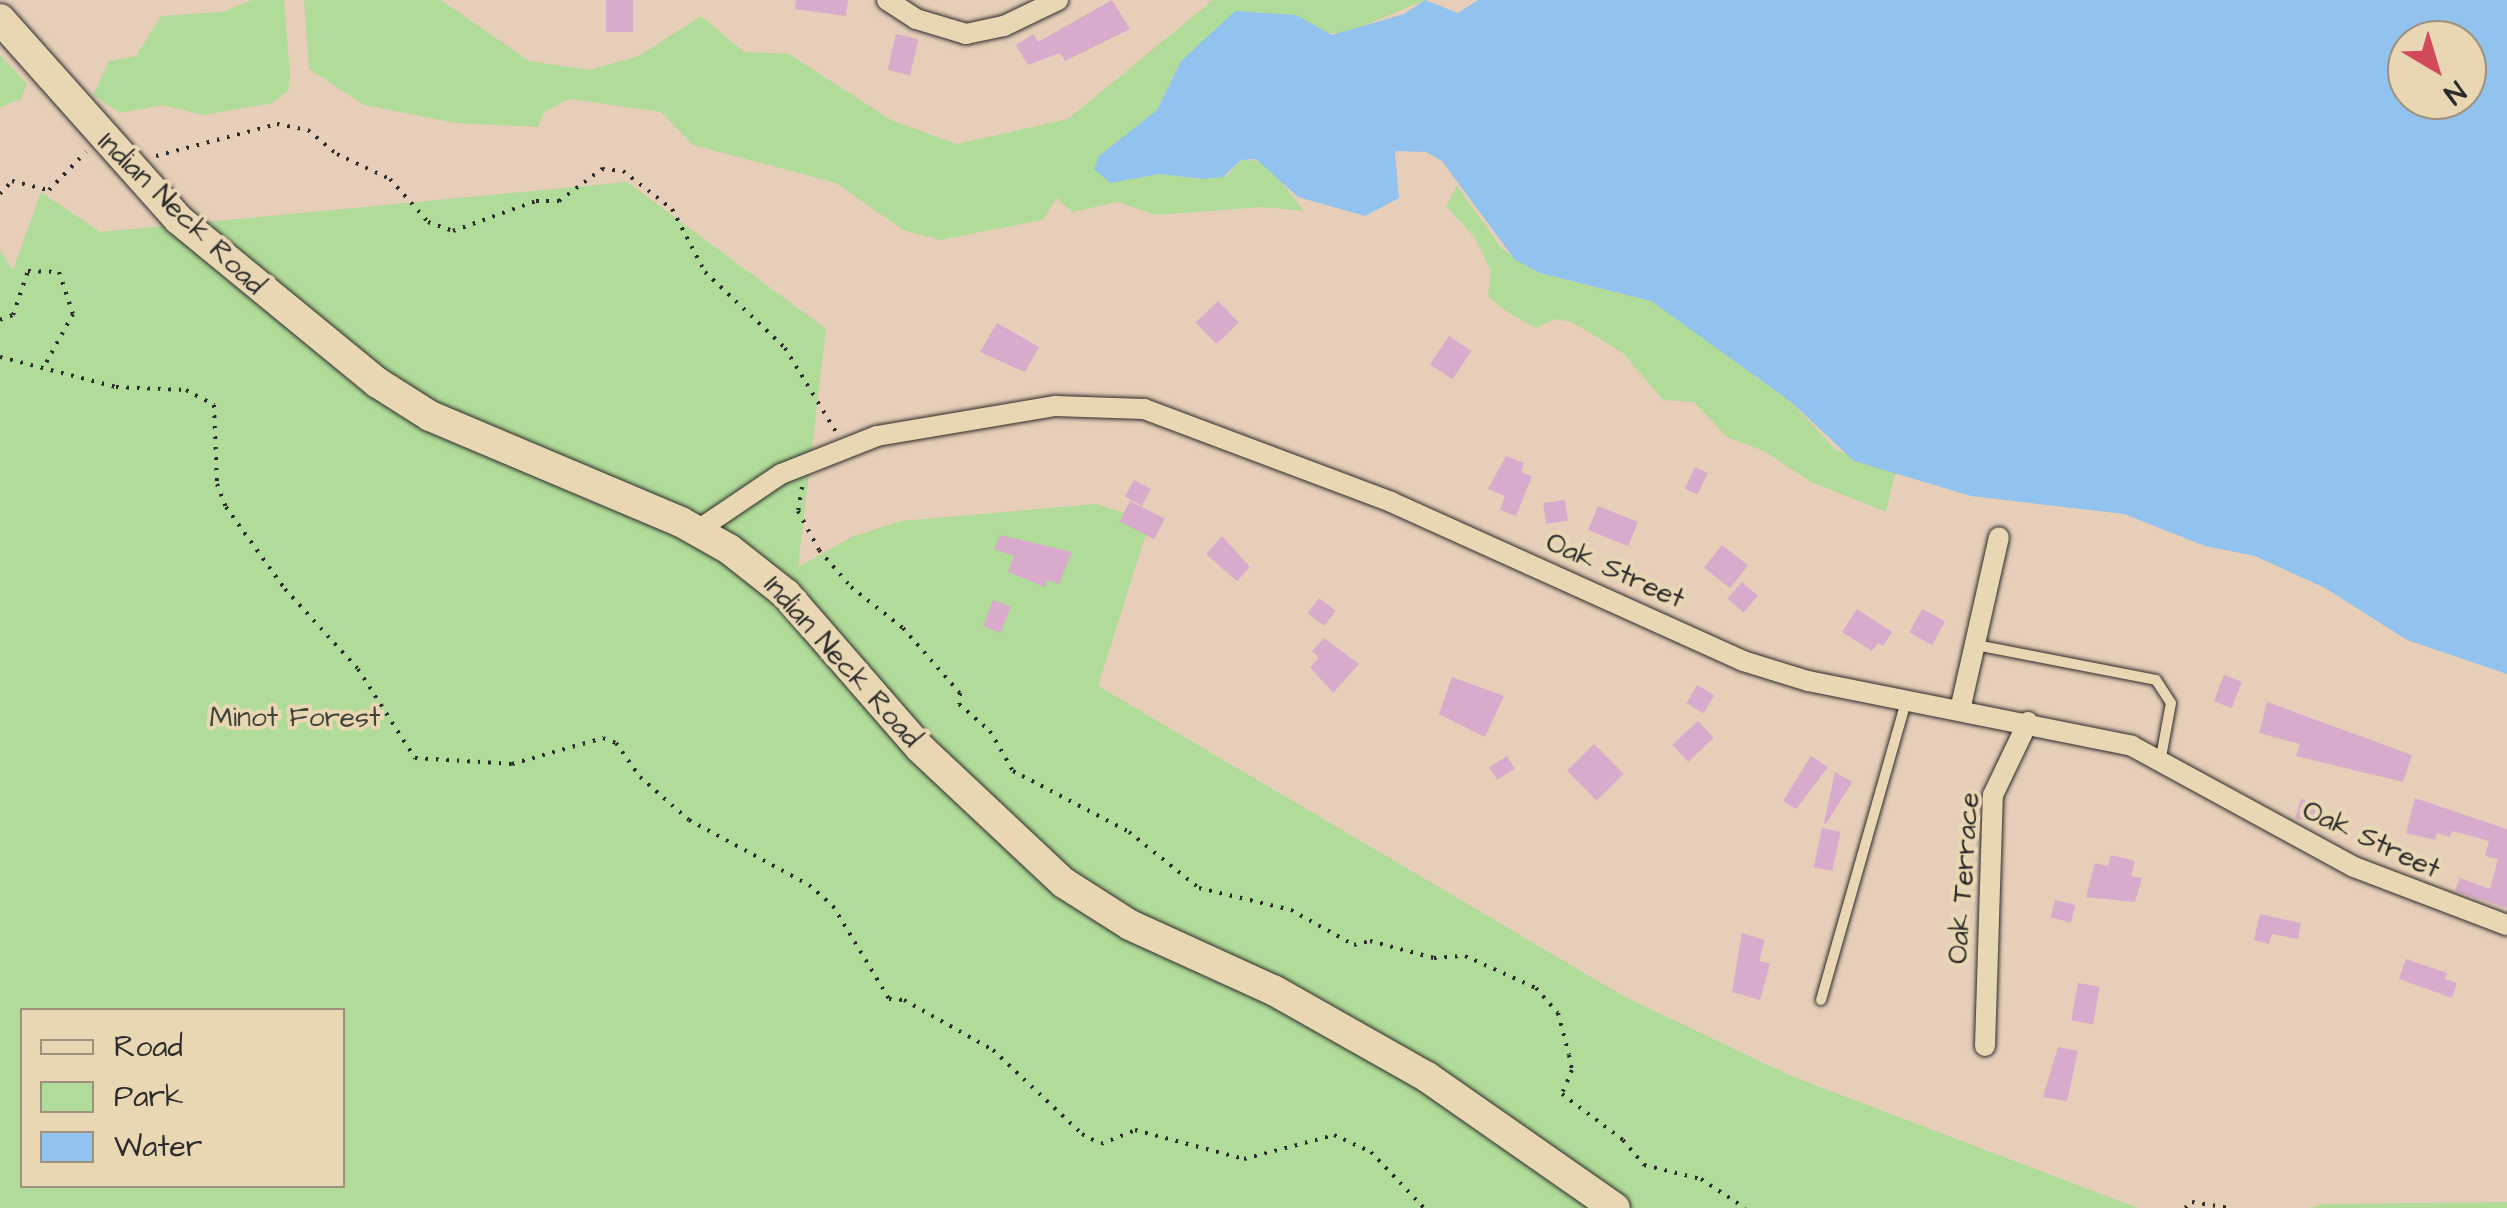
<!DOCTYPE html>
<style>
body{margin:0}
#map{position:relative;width:2507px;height:1208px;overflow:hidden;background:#e6ceb9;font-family:"Architects Daughter",sans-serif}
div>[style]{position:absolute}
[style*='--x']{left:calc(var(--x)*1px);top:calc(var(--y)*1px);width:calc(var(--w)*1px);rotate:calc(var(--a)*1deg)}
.green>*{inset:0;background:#b0db98}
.water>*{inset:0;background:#92c3ee}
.building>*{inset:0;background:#d8aacb;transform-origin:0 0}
.path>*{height:4px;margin-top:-2px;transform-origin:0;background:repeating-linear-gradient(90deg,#2b2b2b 0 2.5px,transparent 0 10.5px)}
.roads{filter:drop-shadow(0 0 2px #2b2b2b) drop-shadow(0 0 2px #2b2b2b)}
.lane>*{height:10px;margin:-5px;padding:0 5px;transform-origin:5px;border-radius:5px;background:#e9d7b4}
.street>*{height:20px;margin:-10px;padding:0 10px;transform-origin:10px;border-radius:10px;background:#e9d7b4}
.secondary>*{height:30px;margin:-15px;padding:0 15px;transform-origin:15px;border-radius:15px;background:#e9d7b4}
span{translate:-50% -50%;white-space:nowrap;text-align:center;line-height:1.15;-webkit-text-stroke:8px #e9d7b4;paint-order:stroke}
.street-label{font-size:28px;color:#2b2b2b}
.park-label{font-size:28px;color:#3f453b}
.legend{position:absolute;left:20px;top:1008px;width:325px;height:180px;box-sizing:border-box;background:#e9d7b4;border:2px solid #9d927d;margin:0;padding:12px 18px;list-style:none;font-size:30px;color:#2b2b2b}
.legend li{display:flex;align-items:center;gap:20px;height:50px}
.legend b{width:50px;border:2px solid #9d927d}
.north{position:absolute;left:2387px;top:20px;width:100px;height:100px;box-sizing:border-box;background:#e9d7b4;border:2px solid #9d927d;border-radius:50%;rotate:142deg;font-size:28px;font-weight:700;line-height:40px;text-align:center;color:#2b2b2b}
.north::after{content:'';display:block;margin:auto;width:35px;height:45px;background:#d1495b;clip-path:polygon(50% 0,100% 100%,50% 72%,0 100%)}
</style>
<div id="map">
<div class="green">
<div style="clip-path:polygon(252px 0,284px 0,290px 76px,288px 91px,272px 103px,204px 115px,162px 105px,120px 113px,93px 95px,109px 61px,136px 56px,161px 16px,222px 12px)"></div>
<div style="clip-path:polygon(304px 0,441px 0,529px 61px,589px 70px,639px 56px,701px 16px,744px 52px,789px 54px,891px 120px,957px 144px,1068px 119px,1213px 0,1425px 0,1349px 32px,1321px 34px,1296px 15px,1203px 41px,1181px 61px,1157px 110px,1099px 156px,1110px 182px,1159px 174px,1203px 179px,1228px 175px,1241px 160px,1265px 161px,1304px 211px,1262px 207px,1156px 215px,1118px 202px,1072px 212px,1057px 198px,1042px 220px,940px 240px,903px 230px,836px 183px,693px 145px,661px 112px,569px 99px,544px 112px,538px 127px,456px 123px,364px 105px,309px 69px)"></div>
<div style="clip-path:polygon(0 55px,27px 84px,21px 99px,0 107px)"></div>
<div style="clip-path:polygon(evenodd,627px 182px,826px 329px,798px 567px,852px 537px,901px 521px,1096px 504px,1150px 521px,1098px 686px,1625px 997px,1791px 1076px,2138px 1208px,0 1208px,0 250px,13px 270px,41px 192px,100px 232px,627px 182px,22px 1010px,342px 1010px,342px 1186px,22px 1186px,22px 1010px)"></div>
<div style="clip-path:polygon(1457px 186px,1502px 249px,1540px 273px,1651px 301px,1791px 402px,1836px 450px,1895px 473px,1886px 512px,1811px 482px,1764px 451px,1727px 437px,1694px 402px,1663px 400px,1623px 353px,1572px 322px,1555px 319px,1536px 328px,1507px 312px,1488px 296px,1491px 271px,1475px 238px,1446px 206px)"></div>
<div style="clip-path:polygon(2507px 1202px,2507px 1208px,2311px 1208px,2323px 1204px)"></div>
</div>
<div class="water">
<div style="clip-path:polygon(evenodd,1425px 0,1458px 13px,1478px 0,2507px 0,2507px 674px,2407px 640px,2325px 588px,2255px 556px,2205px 546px,2124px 514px,1971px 496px,1854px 461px,1791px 402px,1651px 301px,1540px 273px,1515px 260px,1442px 161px,1426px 152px,1395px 151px,1399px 198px,1365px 216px,1298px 197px,1256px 159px,1241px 160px,1223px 177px,1203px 179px,1159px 174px,1110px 183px,1094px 169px,1099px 156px,1157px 110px,1181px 61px,1235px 11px,1296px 15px,1332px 35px,1404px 14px,1425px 0,2407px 40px,2467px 40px,2467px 100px,2407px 100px,2407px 40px)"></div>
</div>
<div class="building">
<div style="left:606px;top:0;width:27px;height:32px"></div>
<div style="clip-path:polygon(796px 0,848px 0,846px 16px,795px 9px)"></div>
<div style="clip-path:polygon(1112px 0,1130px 29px,1065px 61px,1060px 53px,1028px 65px,1016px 45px,1033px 34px,1038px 42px)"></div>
<div style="left:896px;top:34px;width:23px;height:37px;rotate:13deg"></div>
<div style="left:1218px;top:301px;width:30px;height:31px;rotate:46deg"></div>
<div style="clip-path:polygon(997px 323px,1039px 347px,1025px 372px,980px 352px)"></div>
<div style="left:1449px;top:336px;width:27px;height:34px;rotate:34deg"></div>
<div style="clip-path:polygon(1506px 456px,1524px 463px,1521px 472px,1532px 476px,1516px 516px,1500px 510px,1505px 496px,1488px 489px)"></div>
<div style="left:1695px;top:467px;width:14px;height:24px;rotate:25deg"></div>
<div style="left:1134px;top:480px;width:19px;height:19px;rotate:28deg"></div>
<div style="left:1565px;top:500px;width:21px;height:22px;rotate:82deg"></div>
<div style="left:1130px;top:501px;width:39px;height:23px;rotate:27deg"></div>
<div style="left:1598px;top:506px;width:43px;height:26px;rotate:22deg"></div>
<div style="clip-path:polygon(1000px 535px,1072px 552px,1059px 584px,1047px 580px,1045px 587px,1008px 572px,1014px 556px,994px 549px)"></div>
<div style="clip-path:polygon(1222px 536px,1250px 567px,1237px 581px,1206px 554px)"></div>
<div style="left:1722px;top:545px;width:33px;height:29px;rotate:38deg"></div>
<div style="left:1742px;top:582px;width:21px;height:22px;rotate:41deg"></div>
<div style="left:1319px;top:598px;width:21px;height:19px;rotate:37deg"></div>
<div style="left:993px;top:600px;width:19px;height:28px;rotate:21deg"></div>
<div style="clip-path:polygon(1857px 609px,1892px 632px,1883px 646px,1878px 643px,1872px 651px,1842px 632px)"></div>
<div style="left:1922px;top:609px;width:26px;height:27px;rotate:28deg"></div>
<div style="clip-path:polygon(1324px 638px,1359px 664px,1333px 693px,1310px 667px,1319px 658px,1312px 651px)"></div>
<div style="left:2224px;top:675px;width:19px;height:28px;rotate:21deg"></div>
<div style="clip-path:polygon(1452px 677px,1504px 696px,1485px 737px,1439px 714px)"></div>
<div style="left:1697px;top:685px;width:20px;height:21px;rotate:30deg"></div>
<div style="clip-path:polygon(2267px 702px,2412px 755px,2403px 782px,2296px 756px,2300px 744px,2259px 733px)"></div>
<div style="left:1698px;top:721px;width:23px;height:35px;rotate:47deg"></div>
<div style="left:1594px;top:744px;width:42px;height:38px;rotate:45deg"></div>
<div style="left:1507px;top:756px;width:15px;height:21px;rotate:58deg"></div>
<div style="clip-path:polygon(1811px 756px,1828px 767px,1796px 809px,1783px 801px)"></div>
<div style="clip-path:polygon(1835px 772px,1852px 782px,1826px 824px,1824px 823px)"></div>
<div style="clip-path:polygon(2415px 798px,2507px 829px,2507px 908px,2455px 891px,2460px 878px,2490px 889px,2498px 859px,2485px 856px,2489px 841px,2452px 831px,2450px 837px,2437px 833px,2435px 840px,2406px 833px)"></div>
<div style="left:2301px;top:799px;width:17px;height:20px;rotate:17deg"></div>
<div style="left:1822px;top:828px;width:19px;height:40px;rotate:12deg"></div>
<div style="clip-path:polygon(2111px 855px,2135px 861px,2131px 876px,2142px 878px,2135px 902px,2086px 897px,2095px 863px,2108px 866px)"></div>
<div style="left:2055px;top:900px;width:21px;height:18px;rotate:14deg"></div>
<div style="clip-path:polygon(2260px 914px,2301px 923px,2298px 939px,2272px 934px,2269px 944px,2254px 940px)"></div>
<div style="clip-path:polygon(1742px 933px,1765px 940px,1759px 961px,1770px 964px,1760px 1000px,1732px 992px)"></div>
<div style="clip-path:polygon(2406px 959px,2447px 973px,2445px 979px,2457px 983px,2452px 998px,2399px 979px)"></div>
<div style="left:2078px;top:983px;width:22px;height:38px;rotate:10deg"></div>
<div style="clip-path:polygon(2058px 1047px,2078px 1051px,2067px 1101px,2043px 1097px)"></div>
</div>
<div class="path">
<div style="--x:156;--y:156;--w:125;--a:-14.8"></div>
<div style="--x:277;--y:124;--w:32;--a:11"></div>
<div style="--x:308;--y:130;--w:38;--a:40"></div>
<div style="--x:337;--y:154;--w:59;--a:25.3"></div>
<div style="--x:390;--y:179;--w:57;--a:48.5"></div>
<div style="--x:428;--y:222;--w:27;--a:20"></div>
<div style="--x:453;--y:231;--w:88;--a:-19.9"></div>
<div style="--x:536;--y:201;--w:23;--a:0"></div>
<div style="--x:559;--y:201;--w:54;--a:-36.7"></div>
<div style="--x:602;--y:169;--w:21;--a:5"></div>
<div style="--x:623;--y:171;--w:62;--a:37.8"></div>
<div style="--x:672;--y:209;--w:71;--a:62.4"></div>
<div style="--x:705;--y:272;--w:110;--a:43.5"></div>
<div style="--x:785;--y:348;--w:98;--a:58.7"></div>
<div style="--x:0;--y:194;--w:18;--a:-47"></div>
<div style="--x:12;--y:181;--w:38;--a:14"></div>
<div style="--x:49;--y:190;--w:53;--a:-45.8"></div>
<div style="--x:0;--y:320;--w:14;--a:-21"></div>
<div style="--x:13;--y:315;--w:46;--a:-71.2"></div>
<div style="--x:28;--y:271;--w:31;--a:2"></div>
<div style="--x:59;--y:272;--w:44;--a:71.6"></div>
<div style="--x:73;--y:314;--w:58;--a:118.8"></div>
<div style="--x:0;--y:357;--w:120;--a:14.5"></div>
<div style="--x:116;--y:387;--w:70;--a:2.5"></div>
<div style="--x:186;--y:390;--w:32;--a:28"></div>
<div style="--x:214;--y:405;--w:79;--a:87.8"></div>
<div style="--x:217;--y:484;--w:25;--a:69"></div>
<div style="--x:226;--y:507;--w:101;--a:54.3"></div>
<div style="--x:285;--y:589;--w:108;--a:47.6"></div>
<div style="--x:358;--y:669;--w:106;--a:57.4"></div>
<div style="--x:415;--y:758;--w:97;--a:3.5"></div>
<div style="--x:512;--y:764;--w:95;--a:-15.9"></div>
<div style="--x:603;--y:738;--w:14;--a:21"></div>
<div style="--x:616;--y:743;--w:42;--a:54.8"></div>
<div style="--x:640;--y:777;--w:65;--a:41.3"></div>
<div style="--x:689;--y:820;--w:136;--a:28.4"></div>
<div style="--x:809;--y:885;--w:32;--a:41"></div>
<div style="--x:833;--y:906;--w:109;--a:58.9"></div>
<div style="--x:889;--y:999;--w:15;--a:4"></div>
<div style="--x:904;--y:1000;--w:102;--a:29.3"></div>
<div style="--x:993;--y:1050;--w:122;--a:43.3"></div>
<div style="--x:1082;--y:1134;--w:21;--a:28"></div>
<div style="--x:1101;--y:1144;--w:37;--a:-22"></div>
<div style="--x:1135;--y:1130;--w:113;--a:14.9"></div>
<div style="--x:1244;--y:1159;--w:93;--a:-14.9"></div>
<div style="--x:1334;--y:1135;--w:41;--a:24.7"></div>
<div style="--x:1371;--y:1152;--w:77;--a:46.6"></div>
<div style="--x:802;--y:487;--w:24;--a:99"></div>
<div style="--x:798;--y:511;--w:44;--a:61.7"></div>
<div style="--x:819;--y:550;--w:49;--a:49.1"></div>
<div style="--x:851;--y:587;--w:66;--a:38.3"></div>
<div style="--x:903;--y:628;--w:86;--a:48.8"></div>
<div style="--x:960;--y:693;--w:11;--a:95"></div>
<div style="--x:959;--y:704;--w:41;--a:41.1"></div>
<div style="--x:990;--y:731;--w:46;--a:60.1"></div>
<div style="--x:1013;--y:771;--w:131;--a:27.7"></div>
<div style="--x:1129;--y:832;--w:90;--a:38.7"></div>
<div style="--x:1199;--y:888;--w:95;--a:13.4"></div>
<div style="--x:1291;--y:910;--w:72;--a:29.1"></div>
<div style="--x:1354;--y:945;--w:16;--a:-14"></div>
<div style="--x:1370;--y:941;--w:66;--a:14.9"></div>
<div style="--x:1434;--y:958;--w:31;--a:-4"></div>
<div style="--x:1465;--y:956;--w:78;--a:24.3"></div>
<div style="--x:1536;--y:988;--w:33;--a:49"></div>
<div style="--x:1558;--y:1013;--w:43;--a:75.3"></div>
<div style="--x:1569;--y:1055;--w:15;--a:79"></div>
<div style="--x:1572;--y:1070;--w:26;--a:113"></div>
<div style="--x:1562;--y:1094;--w:76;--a:37"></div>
<div style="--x:1623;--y:1140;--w:33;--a:50"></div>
<div style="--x:1644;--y:1165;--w:59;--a:13.8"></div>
<div style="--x:1701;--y:1179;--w:53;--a:33.4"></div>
<div style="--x:2185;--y:1208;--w:9;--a:-41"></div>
<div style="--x:2192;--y:1202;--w:36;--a:9"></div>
</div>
<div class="roads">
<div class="lane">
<div style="--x:1976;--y:645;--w:183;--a:11"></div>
<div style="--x:2156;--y:680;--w:27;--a:57"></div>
<div style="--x:2171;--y:703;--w:55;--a:100.5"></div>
<div style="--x:1821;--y:1000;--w:311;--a:-74.1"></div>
</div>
<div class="street">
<div style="--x:887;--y:0;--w:35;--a:33"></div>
<div style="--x:916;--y:19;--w:52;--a:16.7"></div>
<div style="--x:966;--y:34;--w:39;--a:-12"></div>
<div style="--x:1004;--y:26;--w:60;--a:-25.7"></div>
<div style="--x:698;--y:530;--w:100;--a:-34"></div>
<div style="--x:781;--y:474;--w:103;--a:-21.6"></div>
<div style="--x:877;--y:436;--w:181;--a:-9.6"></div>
<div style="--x:1055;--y:406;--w:89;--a:1.9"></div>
<div style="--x:1144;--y:409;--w:264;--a:20.6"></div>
<div style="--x:1391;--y:502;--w:386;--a:24.3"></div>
<div style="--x:1743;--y:661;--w:68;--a:17.1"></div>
<div style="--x:1808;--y:681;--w:330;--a:11.3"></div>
<div style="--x:2132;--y:746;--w:253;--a:28.6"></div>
<div style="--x:2354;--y:867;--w:164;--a:20.8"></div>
<div style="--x:1960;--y:710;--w:177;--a:-77.3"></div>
<div style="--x:1985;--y:1046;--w:251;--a:-88.2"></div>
<div style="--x:1993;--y:795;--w:81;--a:-64.4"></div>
</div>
<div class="secondary">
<div style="--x:0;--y:19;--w:268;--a:48.3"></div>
<div style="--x:178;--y:219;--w:259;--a:39.4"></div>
<div style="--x:378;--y:383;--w:62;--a:32.4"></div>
<div style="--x:430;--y:416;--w:272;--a:22.9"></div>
<div style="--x:681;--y:522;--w:55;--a:29.4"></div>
<div style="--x:729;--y:549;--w:73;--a:38.3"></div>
<div style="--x:786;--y:594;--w:204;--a:49"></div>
<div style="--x:920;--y:748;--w:197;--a:43.2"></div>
<div style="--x:1064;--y:883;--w:78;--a:32.5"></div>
<div style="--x:1130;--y:925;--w:159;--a:24.5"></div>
<div style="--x:1275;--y:991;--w:175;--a:29.5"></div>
<div style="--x:1427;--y:1077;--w:229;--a:34.9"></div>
</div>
</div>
<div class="street-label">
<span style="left:181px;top:214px;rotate:44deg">Indian Neck Road</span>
<span style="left:1615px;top:571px;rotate:24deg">Oak Street</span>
<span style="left:842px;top:662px;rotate:48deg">Indian Neck Road</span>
<span style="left:2371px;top:840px;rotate:25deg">Oak Street</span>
<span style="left:1964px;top:878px;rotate:-86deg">Oak Terrace</span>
</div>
<div class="park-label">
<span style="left:295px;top:718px">Minot Forest</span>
</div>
<ul class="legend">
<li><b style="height:12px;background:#e9d7b4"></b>Road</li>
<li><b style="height:28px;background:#b0db98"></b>Park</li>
<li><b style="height:28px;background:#92c3ee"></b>Water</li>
</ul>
<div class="north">N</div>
</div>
